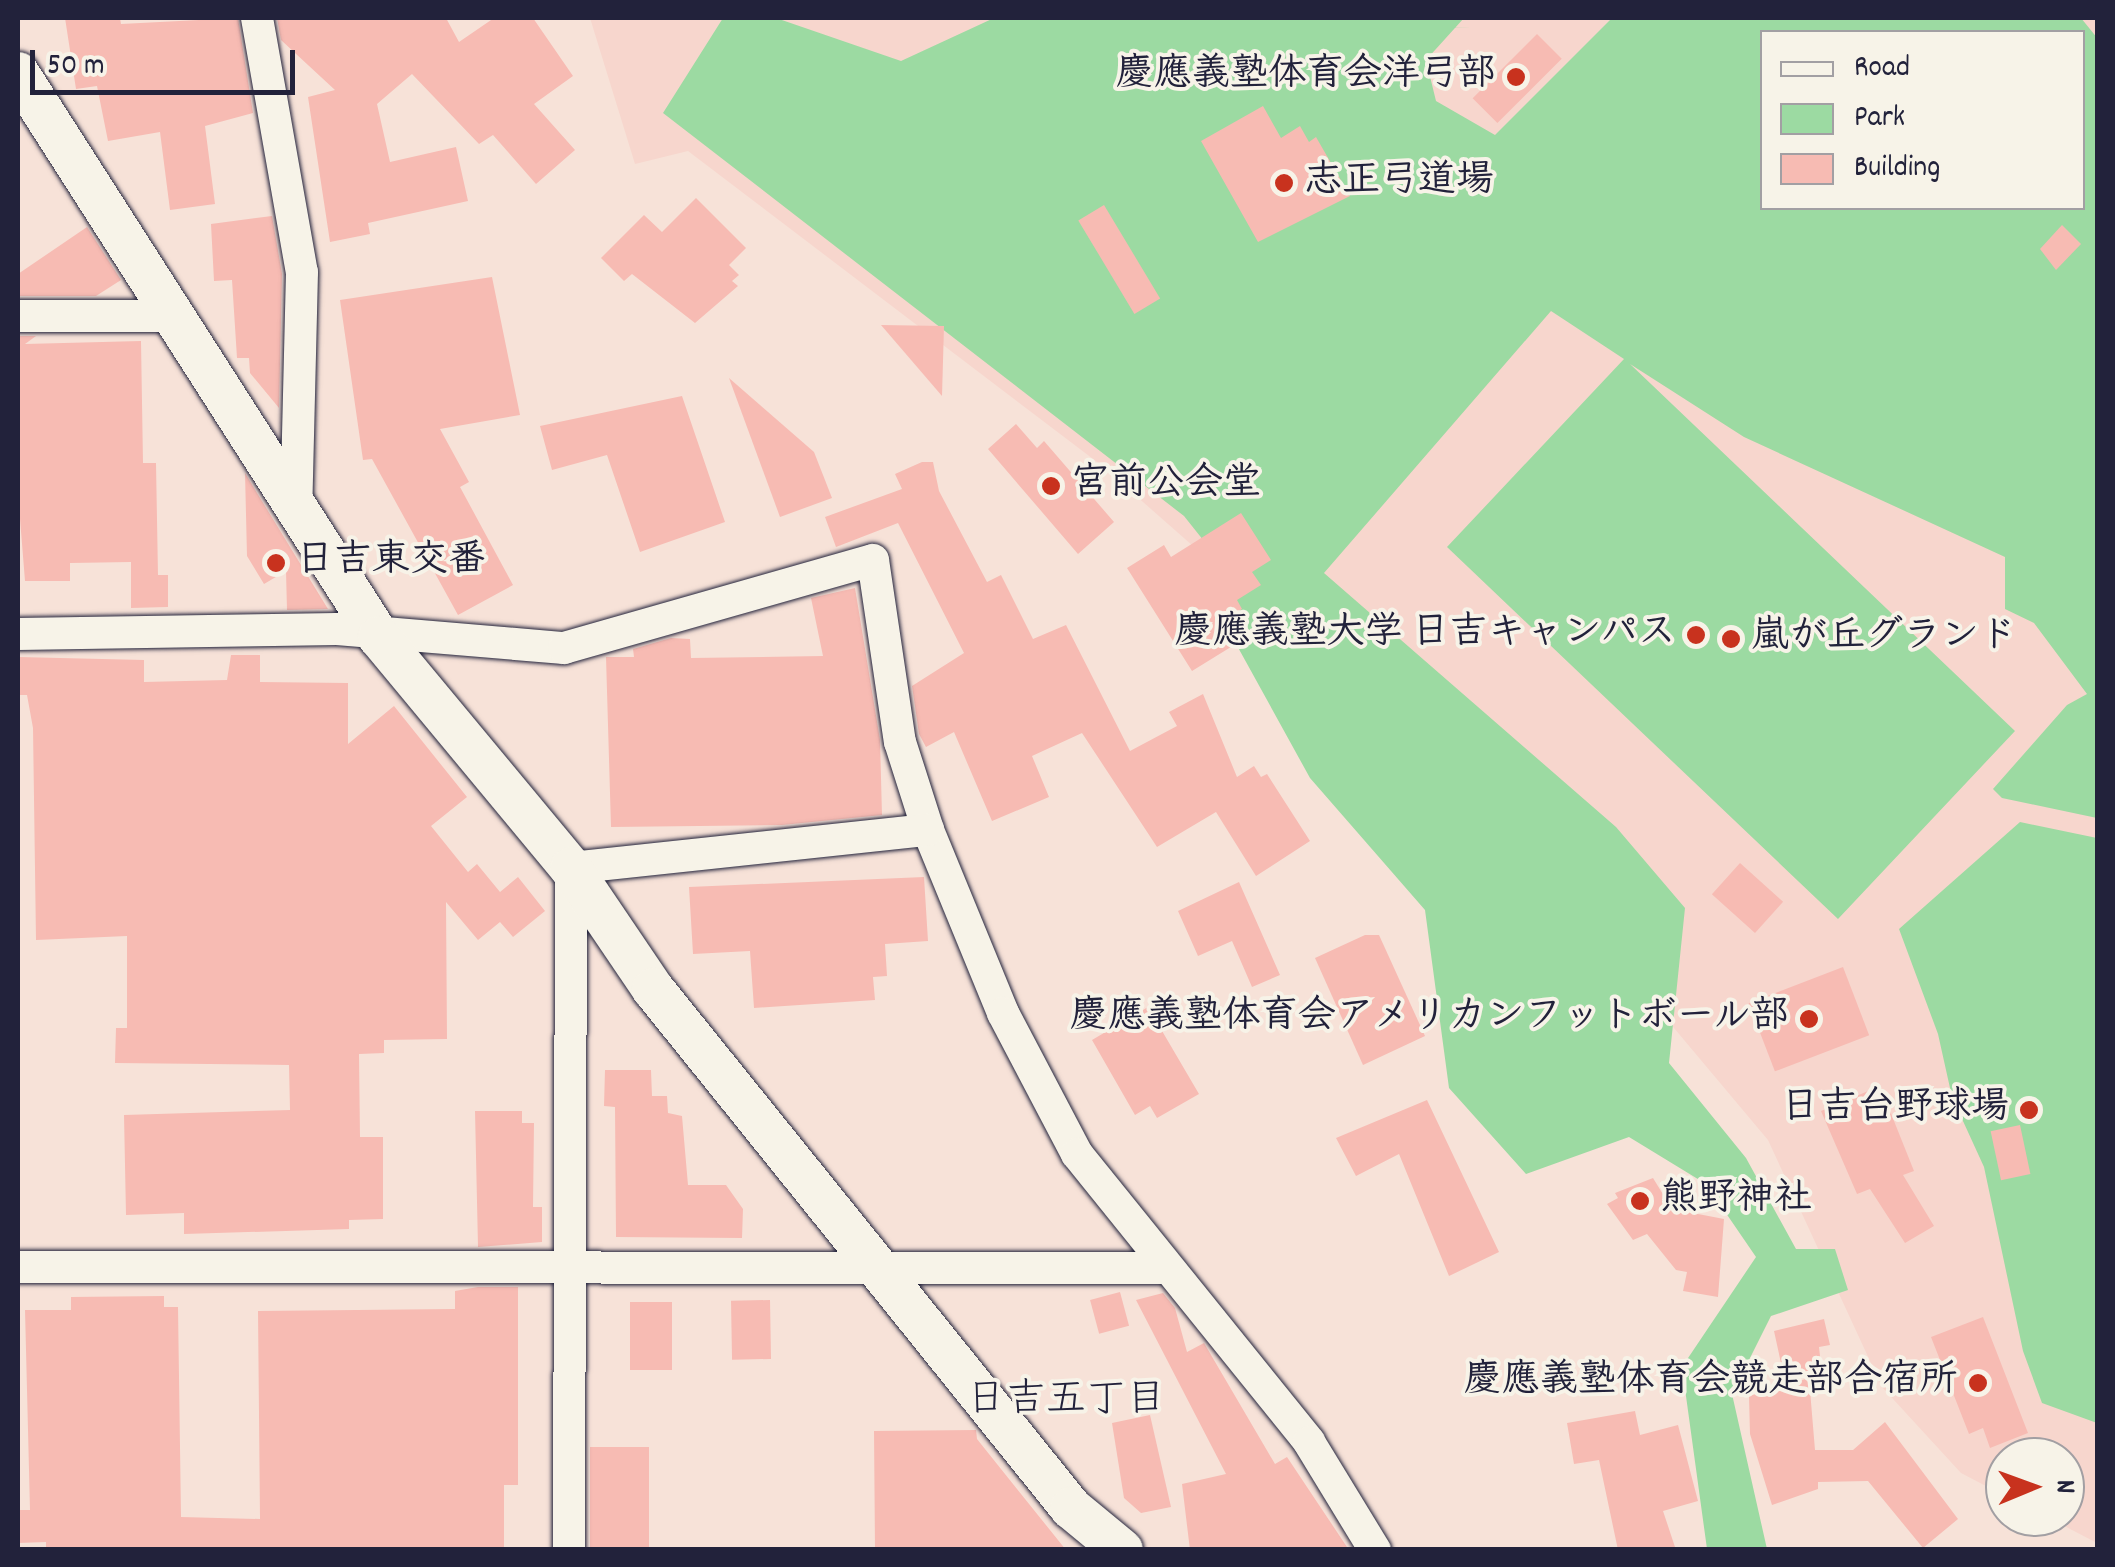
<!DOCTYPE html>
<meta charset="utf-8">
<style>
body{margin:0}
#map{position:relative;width:2115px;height:1567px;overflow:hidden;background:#f7e2d8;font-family:Dekko,"Klee One",sans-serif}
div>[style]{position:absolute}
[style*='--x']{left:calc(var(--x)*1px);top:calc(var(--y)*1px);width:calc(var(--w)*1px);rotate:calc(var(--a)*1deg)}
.built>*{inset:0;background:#f7d6cd}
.green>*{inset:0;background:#9cdaa2}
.building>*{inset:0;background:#f7bbb3;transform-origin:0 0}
.roads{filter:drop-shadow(0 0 2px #22223b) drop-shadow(0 0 2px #22223b)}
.minor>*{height:32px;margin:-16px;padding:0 16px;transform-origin:16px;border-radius:16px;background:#f7f3e8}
.tertiary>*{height:42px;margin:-21px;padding:0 21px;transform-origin:21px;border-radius:21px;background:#f7f3e8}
.dots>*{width:28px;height:28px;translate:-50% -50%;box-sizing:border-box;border:5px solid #f7f3e8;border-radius:50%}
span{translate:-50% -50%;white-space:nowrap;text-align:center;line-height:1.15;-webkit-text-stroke:8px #f7f3e8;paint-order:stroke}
.poi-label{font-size:38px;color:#22223b;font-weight:700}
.right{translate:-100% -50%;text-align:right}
.left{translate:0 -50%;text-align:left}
.neighbourhood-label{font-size:40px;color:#22223b}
.frame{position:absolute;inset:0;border:20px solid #22223b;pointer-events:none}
.legend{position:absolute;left:1760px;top:30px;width:325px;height:180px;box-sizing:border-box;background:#f7f3e8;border:2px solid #a29fa3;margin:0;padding:12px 18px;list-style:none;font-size:30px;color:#22223b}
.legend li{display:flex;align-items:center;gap:20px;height:50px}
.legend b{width:50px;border:2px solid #a29fa3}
.north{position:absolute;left:1985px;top:1437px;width:100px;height:100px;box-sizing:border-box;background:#f7f3e8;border:2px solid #a29fa3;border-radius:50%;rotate:89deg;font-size:28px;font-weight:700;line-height:40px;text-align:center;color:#22223b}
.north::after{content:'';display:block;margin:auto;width:35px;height:45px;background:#c8321e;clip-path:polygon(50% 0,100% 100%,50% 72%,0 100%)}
.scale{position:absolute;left:30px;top:50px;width:265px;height:45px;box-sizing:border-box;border:5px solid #22223b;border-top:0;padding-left:12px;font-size:30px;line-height:35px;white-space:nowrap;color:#22223b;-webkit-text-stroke:8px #f7f3e8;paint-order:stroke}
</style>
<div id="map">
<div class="built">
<div style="clip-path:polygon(evenodd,590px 18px,2097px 18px,2097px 1543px,2047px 1517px,2065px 1517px,2065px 1457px,2005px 1457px,2005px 1496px,1961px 1473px,1882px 1387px,1768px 1140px,1486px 804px,1101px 465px,688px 151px,635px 164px,590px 18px,1762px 32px,2082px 32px,2082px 208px,1762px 208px,1762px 32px)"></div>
</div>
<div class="green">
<div style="clip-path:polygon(evenodd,723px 18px,776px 18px,901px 61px,994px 18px,1464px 18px,1426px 60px,1436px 101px,1495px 135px,1612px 18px,2081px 18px,2098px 39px,2097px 818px,2002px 798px,1993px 789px,2067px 705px,2087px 694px,2034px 623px,2005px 609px,2005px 557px,1744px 437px,1630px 364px,2015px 731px,1838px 919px,1447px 547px,1624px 359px,1551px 311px,1324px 573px,1616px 827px,1685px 908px,1669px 1063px,1746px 1158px,1796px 1249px,1835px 1249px,1848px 1290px,1771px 1316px,1732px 1394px,1767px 1549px,1707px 1549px,1682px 1367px,1756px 1257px,1706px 1184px,1629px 1137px,1526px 1174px,1449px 1088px,1425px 910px,1310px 778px,1235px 642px,1231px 575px,1184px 516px,663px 113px,723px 18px,1762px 32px,2082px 32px,2082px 208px,1762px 208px,1762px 32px)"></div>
<div style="clip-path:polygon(2020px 822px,2097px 838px,2097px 1423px,2042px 1403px,2023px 1351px,1984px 1167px,1952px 1097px,1938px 1034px,1899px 929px)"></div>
</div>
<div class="building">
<div style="clip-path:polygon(65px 18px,120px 18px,121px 24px,238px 18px,253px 113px,205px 126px,215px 204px,170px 210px,160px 132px,108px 141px,97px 86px,76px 89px)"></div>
<div style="clip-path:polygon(277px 18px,446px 18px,459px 42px,494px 18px,533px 18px,573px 76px,534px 104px,575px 150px,536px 184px,493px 135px,479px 144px,412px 74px,377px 104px,390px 162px,456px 147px,468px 201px,368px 223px,370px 234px,330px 242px,308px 97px,335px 90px,281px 40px)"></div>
<div style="left:1537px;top:34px;width:35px;height:91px;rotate:45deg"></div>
<div style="clip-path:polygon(1263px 106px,1281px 138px,1300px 126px,1309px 142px,1316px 137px,1350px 196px,1258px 242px,1201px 141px)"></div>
<div style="clip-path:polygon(696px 198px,746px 248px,729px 265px,739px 275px,732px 281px,738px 286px,695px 323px,632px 274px,624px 281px,601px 258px,644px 215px,662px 232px)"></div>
<div style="left:1104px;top:205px;width:109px;height:30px;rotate:59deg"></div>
<div style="clip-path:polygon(272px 216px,282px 274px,279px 408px,250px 373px,249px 358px,237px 358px,232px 280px,214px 281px,211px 224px)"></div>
<div style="clip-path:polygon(2062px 225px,2081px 244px,2056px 270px,2040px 249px)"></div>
<div style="clip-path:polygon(87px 227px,121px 280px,96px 296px,18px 296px,18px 274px)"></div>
<div style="clip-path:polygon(492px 277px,520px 415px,440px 429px,469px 482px,460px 487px,513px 585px,458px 615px,372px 459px,363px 460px,340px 300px)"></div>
<div style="clip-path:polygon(881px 325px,944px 326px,942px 396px)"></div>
<div style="clip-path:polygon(18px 336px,36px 336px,25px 344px,141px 341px,143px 463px,156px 463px,158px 575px,168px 575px,168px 607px,131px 608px,131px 562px,70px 563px,70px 581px,25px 581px,18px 494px)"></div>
<div style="clip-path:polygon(729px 378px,814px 452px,832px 498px,780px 517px)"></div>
<div style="clip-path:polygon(682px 396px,725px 522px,640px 552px,607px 455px,552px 470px,540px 426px)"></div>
<div style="clip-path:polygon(1016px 424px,1037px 448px,1044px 441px,1114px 522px,1078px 554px,988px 449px)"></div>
<div style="clip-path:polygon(922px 462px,933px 462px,939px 491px,987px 582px,1001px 575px,1033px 639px,1066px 625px,1130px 751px,1177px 726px,1169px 712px,1203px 694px,1237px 777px,1254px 766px,1261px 777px,1267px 774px,1310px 841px,1256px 876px,1216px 812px,1157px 847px,1082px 733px,1032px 756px,1049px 797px,992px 821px,954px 732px,926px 747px,919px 734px,912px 686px,964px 653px,898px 523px,836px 547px,825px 517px,902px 489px,895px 474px)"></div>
<div style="clip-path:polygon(245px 473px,257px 493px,328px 609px,287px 610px,286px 571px,264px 584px,247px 556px)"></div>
<div style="clip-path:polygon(1241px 513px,1271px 560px,1252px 572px,1261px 585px,1237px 600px,1242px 609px,1225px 620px,1239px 642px,1192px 671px,1127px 568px,1164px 545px,1171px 557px)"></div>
<div style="clip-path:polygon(855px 588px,880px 740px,882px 815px,782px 825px,611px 827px,606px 657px,634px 657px,633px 649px,671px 638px,690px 639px,691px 658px,823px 656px,811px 598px)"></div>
<div style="clip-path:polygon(231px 655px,260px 655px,260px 682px,348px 683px,348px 744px,394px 706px,467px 797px,431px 826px,468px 872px,477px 864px,500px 892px,518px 877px,545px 911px,513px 937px,500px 922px,478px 940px,446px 902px,447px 1039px,384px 1040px,384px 1053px,359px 1054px,360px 1137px,383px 1137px,383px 1219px,349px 1220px,349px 1229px,184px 1234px,184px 1213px,126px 1215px,124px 1115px,290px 1110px,289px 1065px,115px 1063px,116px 1028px,127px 1028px,127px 936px,36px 940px,33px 728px,27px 695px,18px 695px,18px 657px,144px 660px,144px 682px,227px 680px)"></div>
<div style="left:1740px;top:863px;width:58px;height:42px;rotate:42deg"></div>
<div style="clip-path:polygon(924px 877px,928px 941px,885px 944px,887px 976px,873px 977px,875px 1000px,754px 1008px,750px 951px,693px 954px,689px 887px)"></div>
<div style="clip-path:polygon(1239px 882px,1280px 975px,1252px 987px,1232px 941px,1198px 956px,1178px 911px)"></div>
<div style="clip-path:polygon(1365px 935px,1379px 935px,1425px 1036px,1363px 1065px,1315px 958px)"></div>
<div style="left:1843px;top:967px;width:73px;height:101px;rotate:69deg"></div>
<div style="clip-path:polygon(1148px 1007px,1199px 1094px,1157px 1118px,1150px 1106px,1135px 1115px,1092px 1040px)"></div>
<div style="clip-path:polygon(605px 1070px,651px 1070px,652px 1096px,667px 1096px,668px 1113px,682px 1116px,688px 1185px,726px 1185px,743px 1209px,742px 1238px,616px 1237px,615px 1107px,604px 1106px)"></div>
<div style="clip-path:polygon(1880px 1086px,1914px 1171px,1903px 1175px,1934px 1226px,1905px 1243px,1870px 1189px,1857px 1194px,1821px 1111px)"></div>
<div style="clip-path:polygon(1427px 1100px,1499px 1252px,1449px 1276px,1399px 1154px,1356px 1176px,1336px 1138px)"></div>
<div style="clip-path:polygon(475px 1111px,522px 1111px,522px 1123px,534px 1123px,533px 1207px,542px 1207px,542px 1242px,478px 1247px)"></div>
<div style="left:2020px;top:1125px;width:50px;height:30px;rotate:78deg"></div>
<div style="clip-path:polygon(1653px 1178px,1672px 1209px,1724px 1219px,1718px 1297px,1683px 1291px,1687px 1272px,1676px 1270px,1647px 1234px,1633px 1240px,1607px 1204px,1618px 1198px,1615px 1193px)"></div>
<div style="clip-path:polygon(478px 1287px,518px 1287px,518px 1485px,504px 1485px,504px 1550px,46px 1550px,46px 1542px,18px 1543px,18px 1510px,30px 1510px,25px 1310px,71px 1310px,71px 1297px,164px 1296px,164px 1307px,178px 1307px,181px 1517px,260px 1519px,258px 1311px,455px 1309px,455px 1291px)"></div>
<div style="left:1120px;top:1292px;width:35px;height:31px;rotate:75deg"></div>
<div style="clip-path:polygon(1163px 1293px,1175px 1308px,1187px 1352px,1204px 1343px,1275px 1464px,1287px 1457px,1349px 1550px,1190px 1550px,1182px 1484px,1226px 1474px,1136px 1300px)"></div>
<div style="left:770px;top:1300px;width:59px;height:39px;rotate:89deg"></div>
<div style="left:630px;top:1302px;width:42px;height:68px"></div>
<div style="clip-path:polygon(1983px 1317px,2028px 1433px,1990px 1448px,1983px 1428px,1969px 1434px,1931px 1337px)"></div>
<div style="clip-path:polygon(1824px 1319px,1830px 1345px,1819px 1347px,1822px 1374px,1784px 1377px,1774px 1331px)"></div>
<div style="clip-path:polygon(1809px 1378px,1815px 1450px,1853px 1450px,1885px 1422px,1958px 1519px,1923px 1548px,1868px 1481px,1818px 1482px,1818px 1489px,1772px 1505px,1750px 1434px,1749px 1396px)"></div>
<div style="clip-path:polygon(1635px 1411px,1640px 1435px,1678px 1425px,1698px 1501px,1663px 1511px,1676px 1550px,1618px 1550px,1599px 1460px,1574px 1464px,1567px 1423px)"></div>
<div style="clip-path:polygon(1150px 1415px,1171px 1507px,1141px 1513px,1124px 1498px,1112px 1423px)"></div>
<div style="clip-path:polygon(976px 1430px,977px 1439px,1066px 1550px,875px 1550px,874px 1431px)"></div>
<div style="left:649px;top:1447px;width:103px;height:59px;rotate:90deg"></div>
</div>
<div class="roads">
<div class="minor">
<div style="--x:257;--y:18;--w:258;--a:80"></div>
<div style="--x:302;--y:272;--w:238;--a:91.4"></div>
<div style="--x:18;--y:316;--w:153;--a:0"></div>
<div style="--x:18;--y:634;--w:319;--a:-0.9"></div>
<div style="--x:337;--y:629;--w:228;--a:4.8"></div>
<div style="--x:564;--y:648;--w:321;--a:-15.9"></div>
<div style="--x:873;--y:560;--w:184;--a:81.6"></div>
<div style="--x:900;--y:742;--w:92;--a:72.3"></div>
<div style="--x:928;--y:830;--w:198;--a:67.7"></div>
<div style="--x:1003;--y:1013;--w:159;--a:62.3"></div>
<div style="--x:1077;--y:1154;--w:370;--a:51.1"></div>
<div style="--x:1309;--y:1442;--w:127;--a:58.6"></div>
<div style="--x:18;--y:1267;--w:1149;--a:0.05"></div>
<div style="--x:569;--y:1550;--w:682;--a:-89.83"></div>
<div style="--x:571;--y:868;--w:359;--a:-6.1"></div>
</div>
<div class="tertiary">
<div style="--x:18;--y:73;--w:670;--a:57.38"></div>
<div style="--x:379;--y:637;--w:300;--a:50.3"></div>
<div style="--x:571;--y:868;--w:146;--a:55.9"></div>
<div style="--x:653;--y:989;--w:666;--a:51.15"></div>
<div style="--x:1071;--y:1508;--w:66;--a:39.5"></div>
</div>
</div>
<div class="dots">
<div style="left:1516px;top:77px;background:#c8321e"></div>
<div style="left:1284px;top:183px;background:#c8321e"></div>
<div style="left:1051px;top:486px;background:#c8321e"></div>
<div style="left:276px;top:563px;background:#c8321e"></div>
<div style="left:1696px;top:635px;background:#c8321e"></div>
<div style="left:1731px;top:639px;background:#c8321e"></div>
<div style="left:1809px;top:1019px;background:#c8321e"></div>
<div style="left:2029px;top:1110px;background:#c8321e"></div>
<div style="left:1640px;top:1201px;background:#c8321e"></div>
<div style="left:1978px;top:1383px;background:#c8321e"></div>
</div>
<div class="poi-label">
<span class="right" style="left:1496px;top:77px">慶應義塾体育会洋弓部</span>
<span class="left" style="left:1304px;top:183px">志正弓道場</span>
<span class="left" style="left:1071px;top:486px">宮前公会堂</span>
<span class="left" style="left:296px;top:563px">日吉東交番</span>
<span class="right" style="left:1676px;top:635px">慶應義塾大学 日吉キャンパス</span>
<span class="left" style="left:1751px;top:639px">嵐が丘グランド</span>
<span class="right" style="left:1789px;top:1019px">慶應義塾体育会アメリカンフットボール部</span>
<span class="right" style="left:2009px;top:1110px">日吉台野球場</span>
<span class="left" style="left:1660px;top:1201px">熊野神社</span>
<span class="right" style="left:1958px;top:1383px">慶應義塾体育会競走部合宿所</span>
</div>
<div class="neighbourhood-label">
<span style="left:1066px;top:1403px">日吉五丁目</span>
</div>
<div class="frame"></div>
<ul class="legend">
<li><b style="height:12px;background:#f7f3e8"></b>Road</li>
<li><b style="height:28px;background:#9cdaa2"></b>Park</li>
<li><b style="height:28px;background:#f7bbb3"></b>Building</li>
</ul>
<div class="north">N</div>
<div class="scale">50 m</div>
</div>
